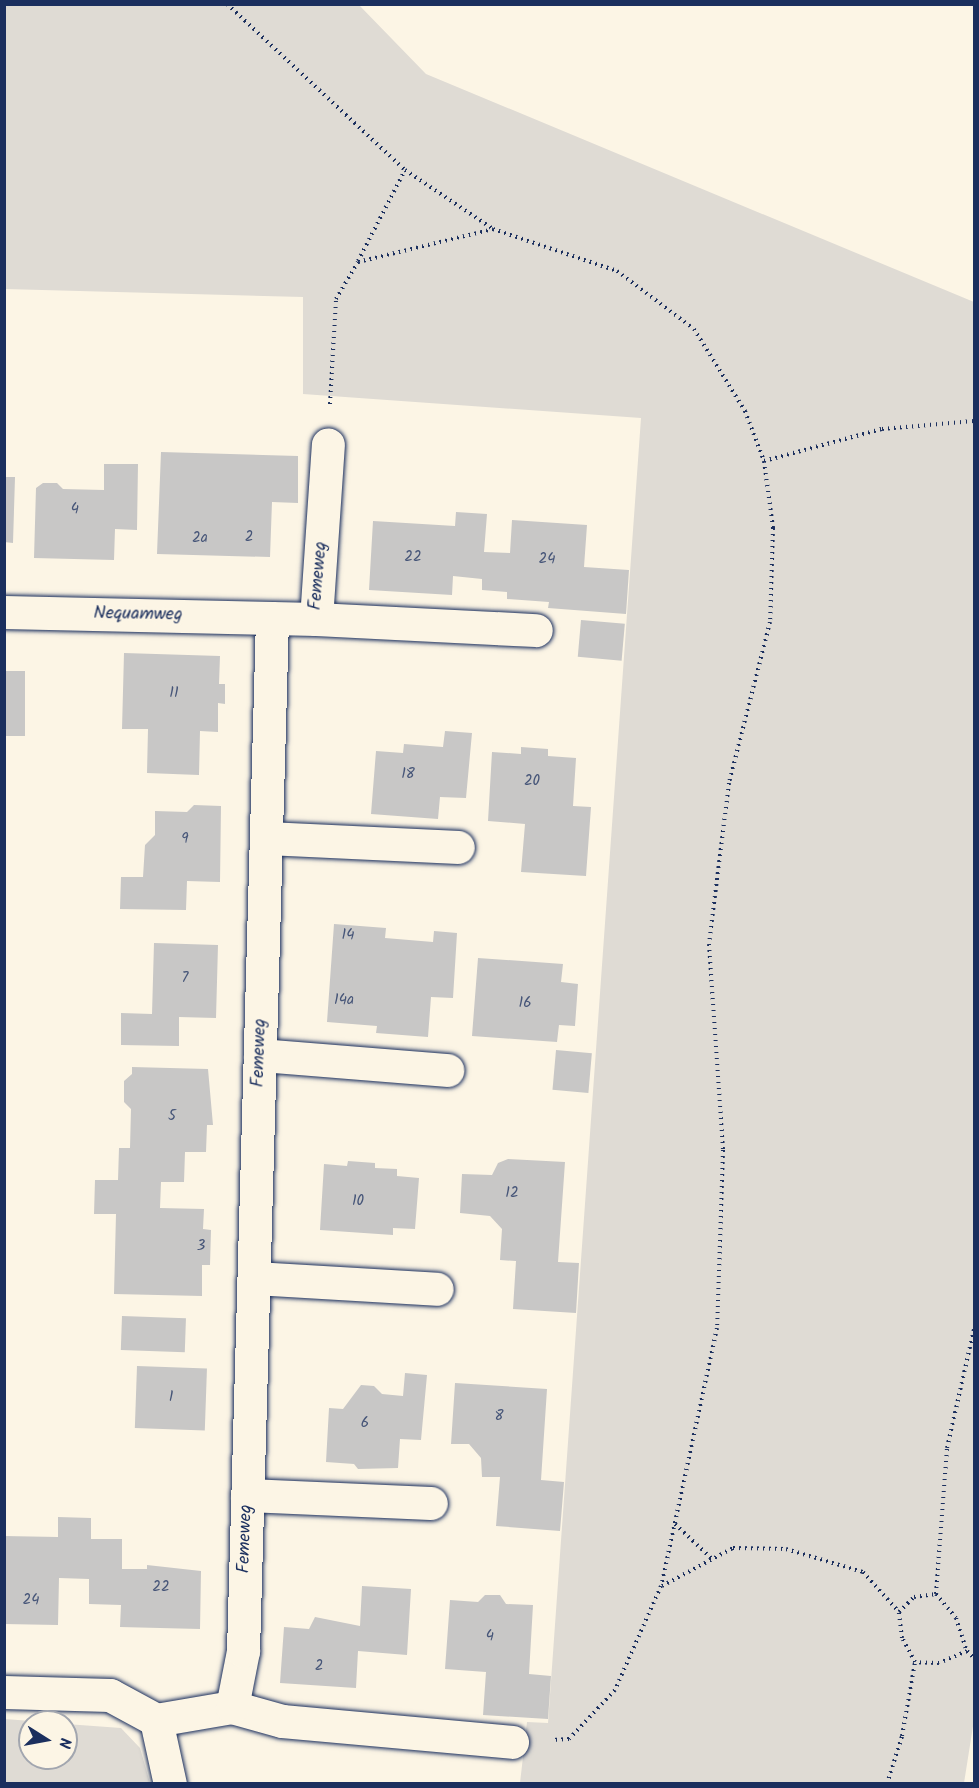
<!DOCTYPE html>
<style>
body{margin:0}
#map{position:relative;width:979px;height:1788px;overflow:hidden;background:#fcf5e5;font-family:Kalam,sans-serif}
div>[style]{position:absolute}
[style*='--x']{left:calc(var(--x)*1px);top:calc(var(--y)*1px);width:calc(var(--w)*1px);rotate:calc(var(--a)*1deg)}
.green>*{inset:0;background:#dfdbd4}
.building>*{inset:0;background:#c8c7c6;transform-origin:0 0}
.path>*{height:4px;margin-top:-2px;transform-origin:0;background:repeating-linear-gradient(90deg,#1b2f5e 0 1.5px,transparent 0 6px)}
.roads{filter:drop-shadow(0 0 2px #1b2f5e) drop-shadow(0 0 2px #1b2f5e)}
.minor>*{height:33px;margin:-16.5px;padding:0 16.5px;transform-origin:16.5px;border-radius:16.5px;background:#fcf5e5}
span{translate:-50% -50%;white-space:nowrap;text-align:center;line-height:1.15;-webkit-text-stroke:6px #fcf5e5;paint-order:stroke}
.number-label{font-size:15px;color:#465578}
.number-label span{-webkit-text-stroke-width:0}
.street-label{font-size:18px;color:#1b2f5e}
.frame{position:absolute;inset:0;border:6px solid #1b2f5e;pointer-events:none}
.north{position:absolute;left:18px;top:1710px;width:60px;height:60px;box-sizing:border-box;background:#fcf5e5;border:2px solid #a2a6af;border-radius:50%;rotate:101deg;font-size:16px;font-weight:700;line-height:24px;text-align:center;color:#1b2f5e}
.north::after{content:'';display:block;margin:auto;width:21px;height:27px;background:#1b2f5e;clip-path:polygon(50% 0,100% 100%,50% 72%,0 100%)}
</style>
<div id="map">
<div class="green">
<div style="clip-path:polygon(4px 5px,359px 5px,426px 74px,974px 302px,974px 1720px,964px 1783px,520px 1783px,527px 1722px,548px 1723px,641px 418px,303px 394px,303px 297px,5px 289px)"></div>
<div style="clip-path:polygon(5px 1719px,44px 1722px,30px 1722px,30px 1758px,66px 1758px,66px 1724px,121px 1728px,140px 1748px,150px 1783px,5px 1783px)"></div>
</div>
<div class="building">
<div style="clip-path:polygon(161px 452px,298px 456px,298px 503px,272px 502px,270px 557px,157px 554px)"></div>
<div style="clip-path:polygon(104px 464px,138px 464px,137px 530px,115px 529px,114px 560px,34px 558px,36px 488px,43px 483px,57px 483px,63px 489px,104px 490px)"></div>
<div style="clip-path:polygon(4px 477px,15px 477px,13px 543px,4px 542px)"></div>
<div style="clip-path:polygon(456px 512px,487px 514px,484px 552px,510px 553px,512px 520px,587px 525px,584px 567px,629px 570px,626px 614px,548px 608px,549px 602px,507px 599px,507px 592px,482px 590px,482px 579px,453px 576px,452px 595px,369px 590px,373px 521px,455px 526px)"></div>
<div style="left:581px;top:620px;width:44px;height:37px;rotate:5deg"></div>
<div style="clip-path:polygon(124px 653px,220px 656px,219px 684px,225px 684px,225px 704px,218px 703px,218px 732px,200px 731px,199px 775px,147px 773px,148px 729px,122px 729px)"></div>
<div style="left:4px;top:671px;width:21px;height:65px"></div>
<div style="clip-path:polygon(445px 731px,472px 733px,466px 798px,440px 797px,438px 819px,371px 814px,376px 751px,403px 753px,404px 744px,443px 747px)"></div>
<div style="clip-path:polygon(521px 747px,548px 749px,548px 756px,576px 758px,573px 806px,591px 807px,586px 876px,521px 872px,525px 824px,488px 821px,492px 752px,521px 754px)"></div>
<div style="clip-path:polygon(194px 805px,221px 806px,220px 882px,187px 881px,186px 910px,120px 909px,121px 877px,143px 877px,145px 845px,155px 835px,155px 811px,187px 812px)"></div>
<div style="clip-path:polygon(334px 924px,386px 928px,385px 938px,433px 942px,434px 931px,457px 933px,453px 998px,431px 997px,428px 1037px,376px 1033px,377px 1026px,327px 1022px)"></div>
<div style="clip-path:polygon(154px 943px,218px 945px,216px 1018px,179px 1017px,179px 1046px,121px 1045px,121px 1013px,152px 1014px)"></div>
<div style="clip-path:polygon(478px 958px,563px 964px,561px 982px,578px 984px,575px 1026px,559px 1025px,557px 1042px,472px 1036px)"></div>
<div style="left:556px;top:1050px;width:36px;height:40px;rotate:5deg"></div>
<div style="clip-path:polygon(132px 1067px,208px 1069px,213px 1125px,207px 1125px,206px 1152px,185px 1152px,184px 1182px,161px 1182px,160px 1208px,204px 1209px,203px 1229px,211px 1230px,210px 1265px,202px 1265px,202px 1296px,114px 1294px,116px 1214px,94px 1214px,95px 1180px,118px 1180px,119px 1148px,130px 1148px,131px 1109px,124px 1102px,124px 1081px,132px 1074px)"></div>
<div style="clip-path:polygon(508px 1159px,565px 1162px,558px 1262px,579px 1263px,576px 1313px,513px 1309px,516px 1261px,500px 1260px,502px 1229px,490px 1216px,460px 1213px,462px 1174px,492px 1175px,498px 1163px)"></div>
<div style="clip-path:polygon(348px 1161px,375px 1163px,375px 1168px,397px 1169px,397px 1176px,419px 1178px,415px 1229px,393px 1228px,393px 1235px,320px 1230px,324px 1164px,347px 1166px)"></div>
<div style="left:122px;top:1316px;width:64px;height:34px;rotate:2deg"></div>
<div style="left:137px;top:1366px;width:70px;height:62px;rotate:2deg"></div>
<div style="clip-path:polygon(405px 1373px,427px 1375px,421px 1440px,400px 1439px,398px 1468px,358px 1469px,354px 1464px,326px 1462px,329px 1408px,343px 1409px,361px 1385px,374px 1386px,382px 1394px,403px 1396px)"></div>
<div style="clip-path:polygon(455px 1383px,547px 1389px,541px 1480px,564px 1482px,560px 1531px,496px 1526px,500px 1477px,482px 1477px,481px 1458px,469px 1444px,451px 1444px)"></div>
<div style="clip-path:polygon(58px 1517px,91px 1518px,91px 1539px,122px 1539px,122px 1569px,147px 1569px,147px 1565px,201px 1571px,200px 1629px,120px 1627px,121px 1605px,89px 1604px,89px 1579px,59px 1578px,58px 1625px,4px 1624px,4px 1536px,58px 1537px)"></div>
<div style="clip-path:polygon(362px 1586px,411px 1589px,407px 1655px,358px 1651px,356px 1688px,280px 1683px,284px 1627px,309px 1629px,315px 1617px,360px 1626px)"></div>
<div style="clip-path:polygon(485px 1595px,500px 1595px,506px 1604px,533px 1605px,529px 1674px,551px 1676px,548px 1719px,483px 1715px,486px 1672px,445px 1669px,450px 1600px,478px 1602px)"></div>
</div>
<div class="path">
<div style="--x:227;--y:4;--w:243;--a:43"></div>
<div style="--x:405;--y:170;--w:106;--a:33.8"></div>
<div style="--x:493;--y:229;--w:131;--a:18.7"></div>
<div style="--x:617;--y:271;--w:96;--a:37"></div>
<div style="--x:694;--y:329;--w:97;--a:58.1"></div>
<div style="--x:745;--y:411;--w:53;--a:69.2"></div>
<div style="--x:764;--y:461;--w:68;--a:82.3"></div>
<div style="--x:773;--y:528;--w:94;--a:91.8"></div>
<div style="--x:770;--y:622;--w:166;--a:104.3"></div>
<div style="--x:729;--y:783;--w:162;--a:97.1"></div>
<div style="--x:709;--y:944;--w:206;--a:86.1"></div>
<div style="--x:723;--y:1150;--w:178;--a:91.9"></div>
<div style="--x:717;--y:1328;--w:264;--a:102.2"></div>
<div style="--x:661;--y:1586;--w:114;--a:113.9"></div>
<div style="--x:615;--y:1690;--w:67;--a:133.2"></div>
<div style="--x:569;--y:1739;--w:17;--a:177"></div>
<div style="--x:358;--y:261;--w:102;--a:-62.7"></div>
<div style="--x:330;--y:404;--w:105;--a:-86.7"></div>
<div style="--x:336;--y:299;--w:43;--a:-59.3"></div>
<div style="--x:358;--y:262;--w:139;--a:-13.7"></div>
<div style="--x:764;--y:461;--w:122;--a:-15.2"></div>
<div style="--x:882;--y:429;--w:92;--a:-5"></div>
<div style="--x:675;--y:1524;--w:51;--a:43.4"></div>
<div style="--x:662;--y:1586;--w:81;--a:-28.2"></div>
<div style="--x:733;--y:1548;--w:53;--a:1.1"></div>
<div style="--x:786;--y:1549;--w:80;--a:16.6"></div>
<div style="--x:863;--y:1572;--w:54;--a:48"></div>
<div style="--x:936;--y:1594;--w:146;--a:-85.7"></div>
<div style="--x:947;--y:1448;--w:122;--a:-77.2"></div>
<div style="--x:967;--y:1651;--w:30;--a:157"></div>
<div style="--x:939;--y:1663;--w:24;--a:-178"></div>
<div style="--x:915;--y:1662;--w:27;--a:-118"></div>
<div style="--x:902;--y:1638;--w:26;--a:-97"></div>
<div style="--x:899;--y:1612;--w:21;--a:-45"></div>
<div style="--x:914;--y:1597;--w:22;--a:-8"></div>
<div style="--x:936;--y:1594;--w:31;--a:50"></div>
<div style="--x:956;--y:1618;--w:35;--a:72"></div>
<div style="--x:967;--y:1651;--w:10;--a:45"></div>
<div style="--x:887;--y:1784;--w:50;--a:-72.6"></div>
<div style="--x:902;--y:1736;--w:75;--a:-80"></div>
</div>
<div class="roads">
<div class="minor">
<div style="--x:4;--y:612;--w:268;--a:1.3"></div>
<div style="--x:316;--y:619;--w:220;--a:2.9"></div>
<div style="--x:267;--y:838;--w:191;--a:2.7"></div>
<div style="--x:260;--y:1055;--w:188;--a:4.6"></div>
<div style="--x:254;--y:1278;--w:183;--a:3.4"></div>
<div style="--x:247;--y:1495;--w:184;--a:2.5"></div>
<div style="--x:4;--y:1692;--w:106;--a:1.6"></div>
<div style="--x:110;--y:1695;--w:52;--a:28.5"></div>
<div style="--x:156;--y:1720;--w:66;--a:77.7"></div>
<div style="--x:232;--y:1707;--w:52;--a:15.6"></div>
<div style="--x:282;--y:1721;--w:231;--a:5.2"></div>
<div style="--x:156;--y:1720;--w:77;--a:-9.7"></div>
<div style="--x:232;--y:1707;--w:57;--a:-78.9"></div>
<div style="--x:243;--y:1651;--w:1033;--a:-88.39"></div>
<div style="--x:272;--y:618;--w:44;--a:1.3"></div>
<div style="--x:316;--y:619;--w:175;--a:-86.1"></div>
</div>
</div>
<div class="number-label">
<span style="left:75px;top:510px">4</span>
<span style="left:249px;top:538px">2</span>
<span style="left:200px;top:539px">2a</span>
<span style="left:413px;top:558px">22</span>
<span style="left:547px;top:560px">24</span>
<span style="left:174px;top:694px">11</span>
<span style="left:408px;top:775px">18</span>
<span style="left:532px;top:782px">20</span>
<span style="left:185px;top:840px">9</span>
<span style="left:348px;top:936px">14</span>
<span style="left:185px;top:979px">7</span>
<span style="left:344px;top:1001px">14a</span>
<span style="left:525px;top:1004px">16</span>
<span style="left:172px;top:1117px">5</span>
<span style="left:512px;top:1194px">12</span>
<span style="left:358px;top:1202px">10</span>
<span style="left:201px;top:1247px">3</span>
<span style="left:171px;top:1398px">1</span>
<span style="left:499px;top:1417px">8</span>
<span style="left:365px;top:1424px">6</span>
<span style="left:161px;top:1588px">22</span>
<span style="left:31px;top:1601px">24</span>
<span style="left:490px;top:1637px">4</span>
<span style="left:319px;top:1667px">2</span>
</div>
<div class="street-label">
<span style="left:319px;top:576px;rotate:-85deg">Femeweg</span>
<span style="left:138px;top:615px;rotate:1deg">Nequamweg</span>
<span style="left:260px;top:1053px;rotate:-88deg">Femeweg</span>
<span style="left:246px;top:1539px;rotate:-88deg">Femeweg</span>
</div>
<div class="frame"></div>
<div class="north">N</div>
</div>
